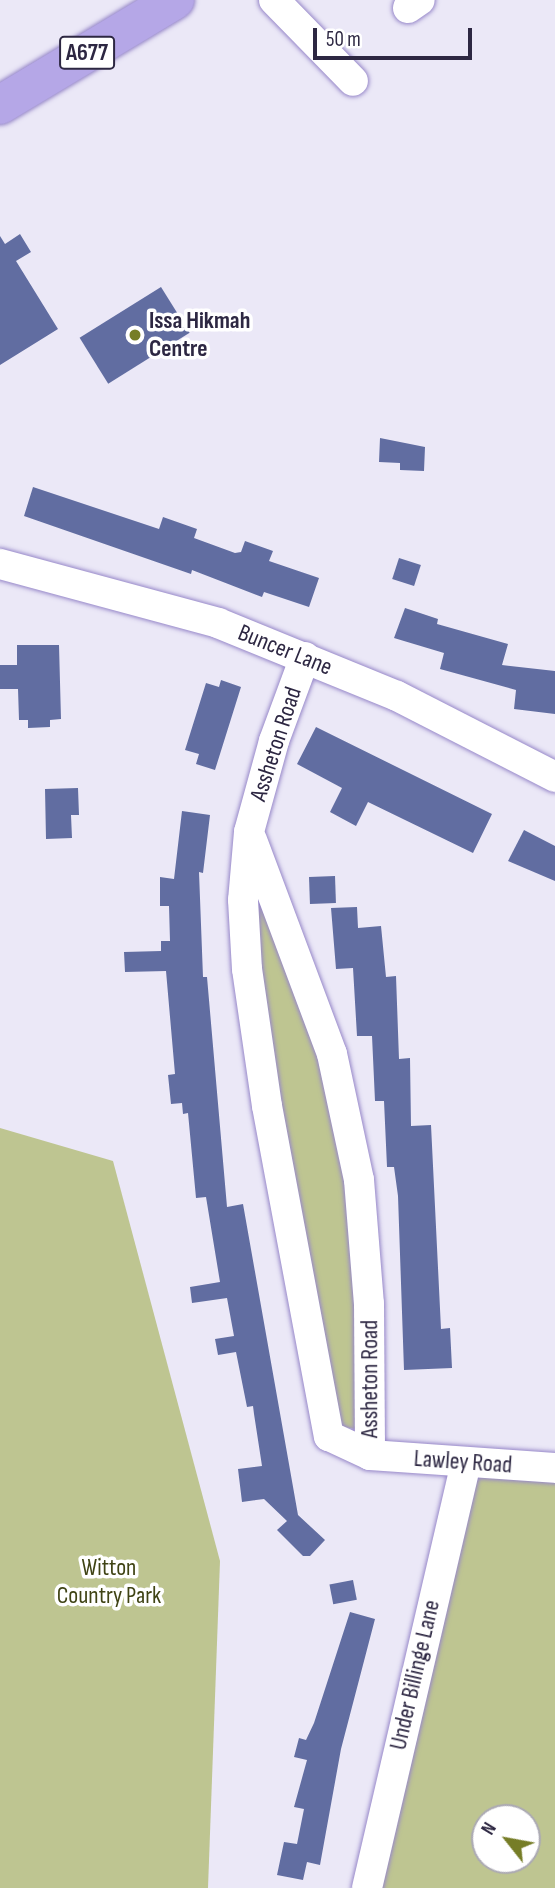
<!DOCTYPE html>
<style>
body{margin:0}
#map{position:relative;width:555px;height:1888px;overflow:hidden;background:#ebe8f7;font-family:"Sofia Sans Condensed",sans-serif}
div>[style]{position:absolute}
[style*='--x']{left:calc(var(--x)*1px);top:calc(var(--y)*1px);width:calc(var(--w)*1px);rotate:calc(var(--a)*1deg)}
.green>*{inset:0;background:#bec591}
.building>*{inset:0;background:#616da1;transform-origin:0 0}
.roads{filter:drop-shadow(0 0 2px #9788c9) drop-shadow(0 0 2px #9788c9)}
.minor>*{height:30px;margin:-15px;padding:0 15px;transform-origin:15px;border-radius:15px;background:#fff}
.highway>*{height:38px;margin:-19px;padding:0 19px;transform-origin:19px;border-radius:19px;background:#b5a7e7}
.dots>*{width:19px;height:19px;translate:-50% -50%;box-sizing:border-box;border:4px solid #fff;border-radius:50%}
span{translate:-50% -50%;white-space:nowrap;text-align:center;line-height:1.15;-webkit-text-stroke:7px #fff;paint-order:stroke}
.shield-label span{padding:2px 5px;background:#fff;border:2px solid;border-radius:5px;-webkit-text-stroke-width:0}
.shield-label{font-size:23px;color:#2d2742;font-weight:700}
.poi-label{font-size:24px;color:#2d2742;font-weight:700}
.left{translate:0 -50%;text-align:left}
.street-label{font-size:24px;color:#2d2742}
.park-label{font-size:24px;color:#3f4314}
.north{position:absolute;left:471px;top:1804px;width:70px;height:70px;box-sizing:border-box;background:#fff;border:2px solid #aba9b3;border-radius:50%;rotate:301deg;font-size:19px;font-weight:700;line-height:28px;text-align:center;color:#2d2742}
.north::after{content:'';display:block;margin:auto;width:24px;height:32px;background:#767d27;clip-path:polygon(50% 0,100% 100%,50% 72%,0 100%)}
.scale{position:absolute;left:313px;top:28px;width:159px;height:32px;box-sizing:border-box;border:4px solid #2d2742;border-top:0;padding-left:9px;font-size:21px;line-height:24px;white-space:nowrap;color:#2d2742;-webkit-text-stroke:5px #fff;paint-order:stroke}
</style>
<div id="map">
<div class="green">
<div style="clip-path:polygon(253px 878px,327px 1077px,352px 1218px,362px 1416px,355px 1429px,339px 1426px,256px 974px)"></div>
<div style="clip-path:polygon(0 1128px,113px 1161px,220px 1561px,208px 1888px,0 1888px)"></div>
<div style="clip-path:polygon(evenodd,466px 1463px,555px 1468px,555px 1888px,367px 1888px,466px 1463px,485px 1818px,527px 1818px,527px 1860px,485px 1860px,485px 1818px)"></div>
</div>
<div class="building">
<div style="clip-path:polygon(20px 234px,31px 252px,16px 261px,58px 329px,0 365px,0 236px,5px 244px)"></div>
<div style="left:161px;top:287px;width:54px;height:96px;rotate:58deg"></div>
<div style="clip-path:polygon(380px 438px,425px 447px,424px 471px,400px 470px,400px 463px,379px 462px)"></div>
<div style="clip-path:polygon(33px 487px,159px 529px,163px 517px,197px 529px,194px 538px,235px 553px,241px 552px,245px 541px,273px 551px,269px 561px,319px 578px,309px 607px,264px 592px,262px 597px,192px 570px,191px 574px,24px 516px)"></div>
<div style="left:399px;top:558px;width:23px;height:22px;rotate:18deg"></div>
<div style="clip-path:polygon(405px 608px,438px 619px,437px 624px,508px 644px,502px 665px,555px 671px,555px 714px,514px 709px,516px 690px,440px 669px,444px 653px,394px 638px)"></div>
<div style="clip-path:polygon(17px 645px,59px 645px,61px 719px,50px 720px,50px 727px,28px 728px,28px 720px,19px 720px,18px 689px,0 689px,0 665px,17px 665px)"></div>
<div style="clip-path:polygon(221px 680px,241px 687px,215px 770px,196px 764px,199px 754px,185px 750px,206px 683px,219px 687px)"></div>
<div style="clip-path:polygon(316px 727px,492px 814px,473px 853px,368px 802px,356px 826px,330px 812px,342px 788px,297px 764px)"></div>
<div style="clip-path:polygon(78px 788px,79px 815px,71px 815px,72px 838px,46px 839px,45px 789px)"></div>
<div style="clip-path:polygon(182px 811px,210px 815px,203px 873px,199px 872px,203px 977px,207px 977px,227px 1207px,243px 1204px,298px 1515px,325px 1540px,310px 1556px,303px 1556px,277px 1530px,287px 1521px,264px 1499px,242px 1502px,238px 1469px,262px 1466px,254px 1414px,253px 1406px,247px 1407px,236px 1352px,218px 1355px,215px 1339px,234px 1336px,227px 1298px,192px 1303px,190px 1287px,220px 1282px,206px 1197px,196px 1198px,188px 1113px,183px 1114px,182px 1103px,171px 1104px,168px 1075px,175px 1074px,166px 971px,125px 972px,124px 952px,161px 951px,161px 941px,170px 941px,169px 906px,160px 906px,160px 877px,174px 879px)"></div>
<div style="clip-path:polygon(524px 830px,555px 846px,555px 881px,508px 861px)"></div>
<div style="left:335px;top:876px;width:27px;height:26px;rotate:88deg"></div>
<div style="clip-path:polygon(357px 907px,358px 928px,381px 926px,386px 977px,396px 976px,399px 1059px,410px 1058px,411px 1126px,431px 1125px,441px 1329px,450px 1328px,452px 1368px,404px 1370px,398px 1196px,394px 1167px,387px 1167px,384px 1101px,375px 1101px,372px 1036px,357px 1036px,353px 968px,336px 969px,331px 908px)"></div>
<div style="left:353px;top:1580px;width:20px;height:24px;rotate:79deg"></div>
<div style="clip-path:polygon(350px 1612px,375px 1619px,341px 1749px,320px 1865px,307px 1862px,303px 1880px,277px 1875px,284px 1842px,297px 1844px,304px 1809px,294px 1807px,307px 1760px,294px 1757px,299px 1738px,306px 1740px,314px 1723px)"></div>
</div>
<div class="roads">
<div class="minor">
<div style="--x:274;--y:0;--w:113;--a:45.7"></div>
<div style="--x:408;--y:8;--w:14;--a:-34"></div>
<div style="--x:0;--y:564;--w:226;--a:15.1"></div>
<div style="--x:218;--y:623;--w:193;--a:22.2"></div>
<div style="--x:397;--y:696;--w:178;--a:27.1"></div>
<div style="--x:305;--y:657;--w:90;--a:110.3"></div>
<div style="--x:274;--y:741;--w:94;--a:105.4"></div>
<div style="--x:249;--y:832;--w:68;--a:95"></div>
<div style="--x:243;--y:900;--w:69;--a:86.7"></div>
<div style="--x:247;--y:969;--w:138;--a:81.7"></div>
<div style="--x:267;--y:1106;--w:336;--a:79.4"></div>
<div style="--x:329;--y:1436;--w:45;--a:24.9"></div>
<div style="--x:370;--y:1455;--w:185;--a:4"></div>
<div style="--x:252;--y:840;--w:228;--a:69.5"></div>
<div style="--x:332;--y:1054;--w:129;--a:77.9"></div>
<div style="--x:359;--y:1180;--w:124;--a:85.4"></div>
<div style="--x:369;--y:1304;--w:151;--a:89.6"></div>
<div style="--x:367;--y:1888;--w:436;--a:-76.9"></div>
</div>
<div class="highway">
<div style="--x:0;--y:105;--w:204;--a:-31"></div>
</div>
</div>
<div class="dots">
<div style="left:135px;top:335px;background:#767d27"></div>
</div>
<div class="shield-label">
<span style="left:87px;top:53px">A677</span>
</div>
<div class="poi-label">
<span class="left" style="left:149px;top:335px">Issa Hikmah<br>Centre</span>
</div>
<div class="street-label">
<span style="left:285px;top:650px;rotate:22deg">Buncer Lane</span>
<span style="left:276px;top:744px;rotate:-72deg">Assheton Road</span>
<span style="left:370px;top:1379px;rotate:-90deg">Assheton Road</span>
<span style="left:463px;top:1462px;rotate:4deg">Lawley Road</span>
<span style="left:415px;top:1675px;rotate:-77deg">Under Billinge Lane</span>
</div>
<div class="park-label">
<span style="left:109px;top:1582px">Witton<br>Country Park</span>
</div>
<div class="north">N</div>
<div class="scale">50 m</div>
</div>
